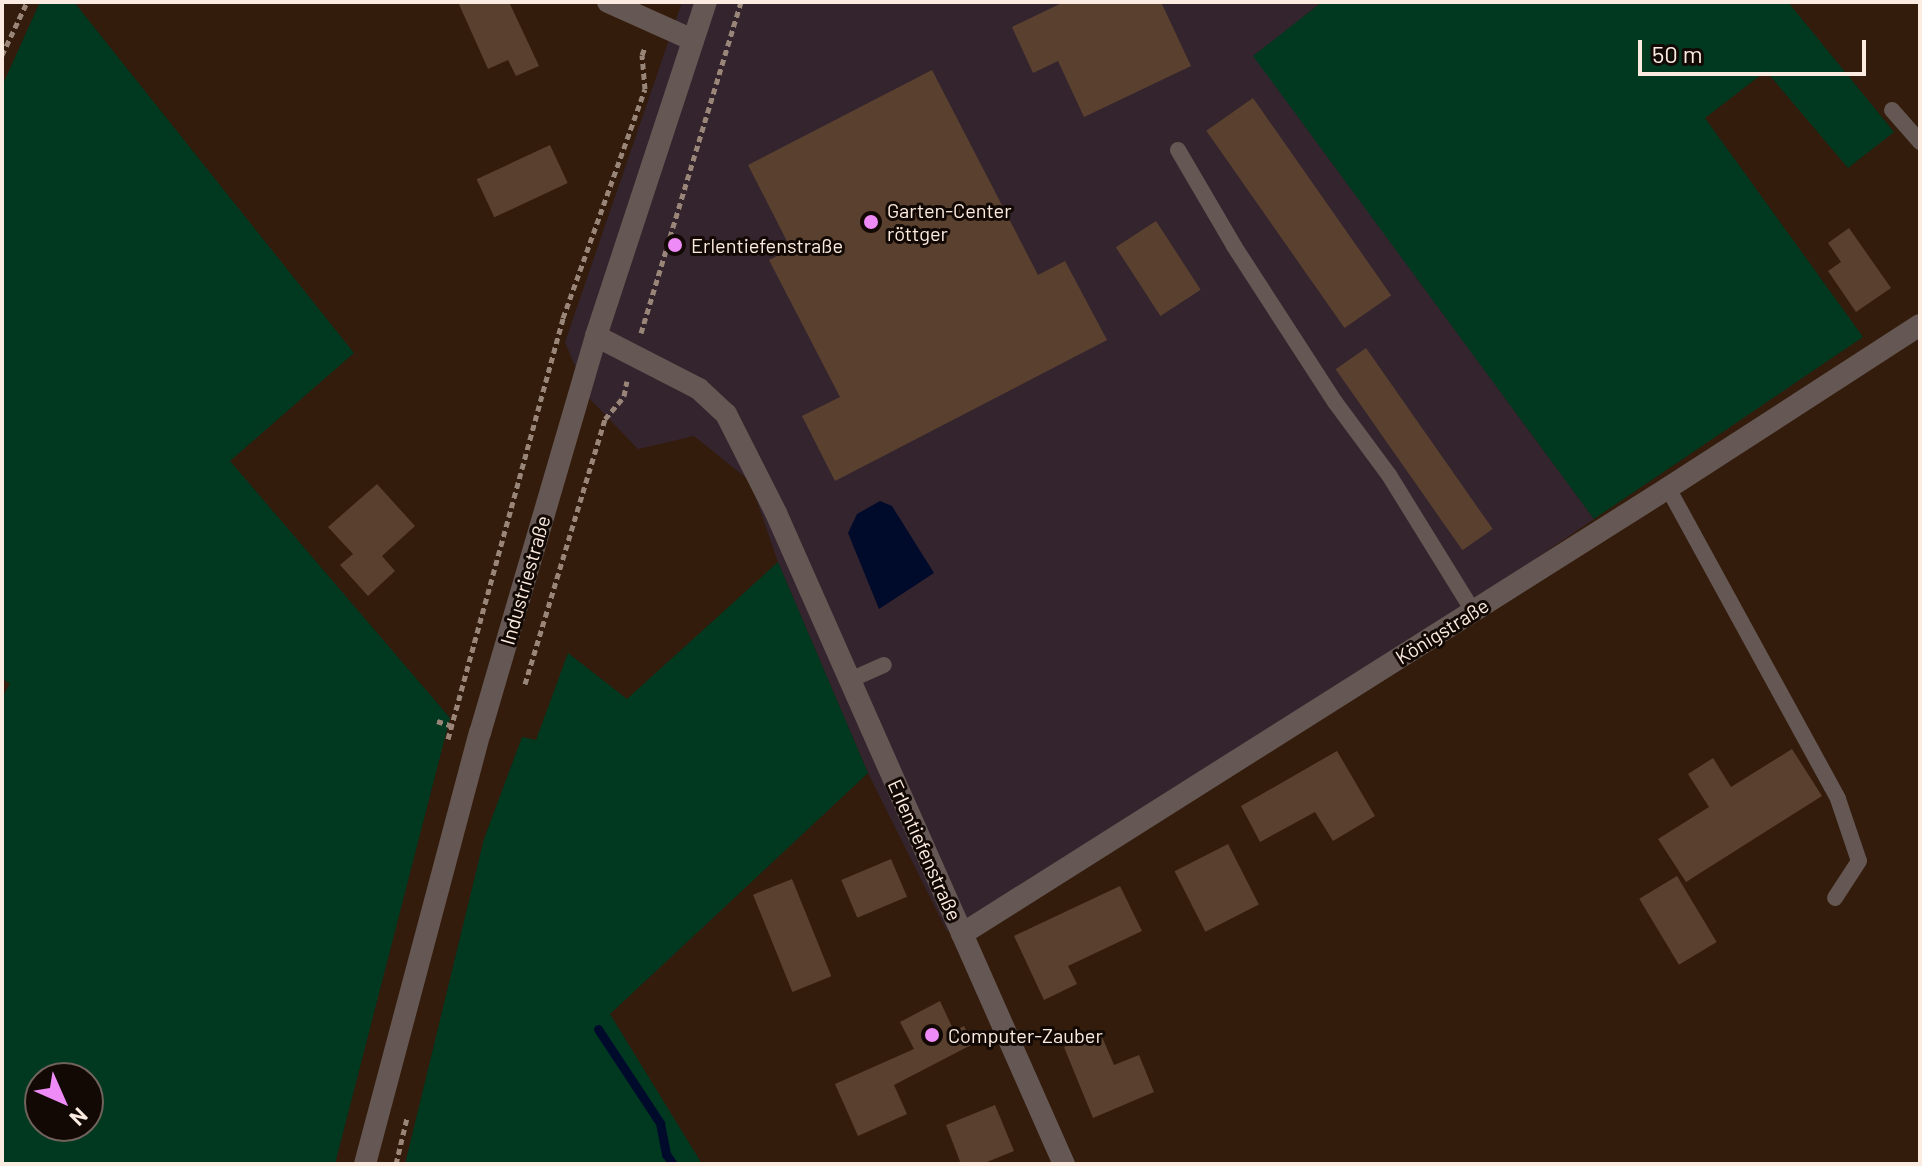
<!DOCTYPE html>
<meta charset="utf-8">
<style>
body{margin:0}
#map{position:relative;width:1922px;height:1166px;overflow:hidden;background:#331c0c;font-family:Barlow,sans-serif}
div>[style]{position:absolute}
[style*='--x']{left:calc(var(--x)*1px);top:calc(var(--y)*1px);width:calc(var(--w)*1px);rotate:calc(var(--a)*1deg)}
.commercial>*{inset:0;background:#34242e}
.green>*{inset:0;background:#003820}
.water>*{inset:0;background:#000b2c}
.stream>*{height:9px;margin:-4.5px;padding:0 4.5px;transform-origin:4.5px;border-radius:4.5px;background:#000b2c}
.building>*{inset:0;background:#5a412f;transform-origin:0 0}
.path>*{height:5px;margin-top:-2.5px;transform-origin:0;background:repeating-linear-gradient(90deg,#998678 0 6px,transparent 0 10px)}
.service>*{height:16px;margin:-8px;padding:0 8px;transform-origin:8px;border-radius:8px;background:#655753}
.minor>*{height:22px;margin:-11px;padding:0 11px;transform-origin:11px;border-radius:11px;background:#655753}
.tertiary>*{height:22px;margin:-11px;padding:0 11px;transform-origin:11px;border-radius:11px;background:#655753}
.dots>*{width:22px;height:22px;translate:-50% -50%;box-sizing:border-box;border:4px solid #130904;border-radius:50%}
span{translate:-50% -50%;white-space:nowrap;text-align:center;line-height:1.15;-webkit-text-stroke:6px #130904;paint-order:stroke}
.poi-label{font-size:20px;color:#fbebe0}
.left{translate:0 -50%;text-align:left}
.street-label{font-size:20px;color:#fbebe0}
.frame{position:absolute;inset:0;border:4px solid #fbebe0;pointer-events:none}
.north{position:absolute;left:24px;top:1062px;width:80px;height:80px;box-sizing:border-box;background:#130904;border:2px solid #70635c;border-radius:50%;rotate:135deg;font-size:22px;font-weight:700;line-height:32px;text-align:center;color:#fbebe0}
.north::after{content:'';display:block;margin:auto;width:28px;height:36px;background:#ef8bf6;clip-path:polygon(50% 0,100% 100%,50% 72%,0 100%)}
.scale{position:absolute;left:1638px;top:40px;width:228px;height:36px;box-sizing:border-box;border:4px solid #fbebe0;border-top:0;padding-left:10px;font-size:24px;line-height:28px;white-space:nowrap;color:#fbebe0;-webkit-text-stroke:6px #130904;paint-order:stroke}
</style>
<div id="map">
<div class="commercial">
<div style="clip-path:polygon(682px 2px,1322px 2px,1254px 56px,1594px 519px,1419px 638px,947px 931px,868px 773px,778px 562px,750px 481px,694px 436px,638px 449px,588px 397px,565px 342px)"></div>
</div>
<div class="green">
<div style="clip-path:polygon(evenodd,40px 2px,74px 2px,354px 353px,230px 461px,450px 718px,335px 1164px,2px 1164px,2px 697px,10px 684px,2px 678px,2px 86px,40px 2px,40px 1078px,88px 1078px,88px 1126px,40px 1126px,40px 1078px)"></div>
<div style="clip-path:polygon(1322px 2px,1788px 2px,1894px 132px,1848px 168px,1766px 71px,1705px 118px,1863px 337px,1594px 519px,1253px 56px)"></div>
<div style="clip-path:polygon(778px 562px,868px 773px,610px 1014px,702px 1164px,405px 1164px,484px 839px,522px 737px,536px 740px,568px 653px,627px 699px)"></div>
</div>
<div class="water">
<div style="clip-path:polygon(880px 501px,892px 506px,934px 573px,879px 609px,848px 533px,857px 514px)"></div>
</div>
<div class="stream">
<div style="--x:598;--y:1029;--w:113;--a:56.6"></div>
<div style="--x:660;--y:1123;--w:32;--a:79"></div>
<div style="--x:666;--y:1154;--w:12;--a:55"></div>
</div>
<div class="building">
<div style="clip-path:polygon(458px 2px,509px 2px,539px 66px,516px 76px,508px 60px,488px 69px)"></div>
<div style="clip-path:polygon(1064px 2px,1161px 2px,1191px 66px,1084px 117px,1058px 61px,1033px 73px,1012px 27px)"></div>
<div style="clip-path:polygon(932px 70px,1038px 275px,1065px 261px,1107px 340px,835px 481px,802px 416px,840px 397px,769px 260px,791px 249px,748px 165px)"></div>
<div style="left:1253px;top:98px;width:241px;height:57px;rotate:55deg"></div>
<div style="left:550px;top:145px;width:42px;height:81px;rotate:65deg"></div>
<div style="left:1156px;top:221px;width:82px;height:48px;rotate:57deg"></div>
<div style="clip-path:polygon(1849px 228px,1891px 288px,1856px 312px,1828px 271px,1841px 262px,1828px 243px)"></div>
<div style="left:1366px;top:348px;width:221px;height:37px;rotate:55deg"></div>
<div style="clip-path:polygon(377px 484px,415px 526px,382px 556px,395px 571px,368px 596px,340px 565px,353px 554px,328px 527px)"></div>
<div style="clip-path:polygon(1792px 749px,1822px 796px,1686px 882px,1658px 839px,1709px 807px,1688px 774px,1713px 758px,1731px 787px)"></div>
<div style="clip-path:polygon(1337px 751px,1375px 816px,1333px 841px,1315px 812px,1260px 842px,1241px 806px)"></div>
<div style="left:1228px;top:844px;width:68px;height:60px;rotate:63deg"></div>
<div style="left:891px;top:859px;width:41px;height:54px;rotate:67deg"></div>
<div style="left:1677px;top:876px;width:77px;height:44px;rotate:59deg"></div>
<div style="left:792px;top:879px;width:105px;height:42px;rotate:68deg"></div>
<div style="clip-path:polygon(1120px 886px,1142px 931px,1068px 966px,1077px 984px,1044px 1000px,1014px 936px)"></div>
<div style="clip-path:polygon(940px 1001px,954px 1031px,964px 1026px,973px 1044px,894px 1085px,907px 1114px,858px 1136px,835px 1084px,914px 1049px,900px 1022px)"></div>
<div style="clip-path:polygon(1100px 1032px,1114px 1065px,1139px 1055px,1154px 1092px,1093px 1118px,1064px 1047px)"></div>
<div style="clip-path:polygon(995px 1105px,1014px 1151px,982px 1164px,961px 1164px,946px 1125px)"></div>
</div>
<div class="path">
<div style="--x:2;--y:55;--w:59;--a:-64.7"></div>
<div style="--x:641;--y:333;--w:346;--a:-73.2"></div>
<div style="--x:525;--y:684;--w:277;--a:-73.2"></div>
<div style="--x:605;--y:419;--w:30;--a:-50"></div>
<div style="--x:624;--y:396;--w:15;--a:-79"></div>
<div style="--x:437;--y:721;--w:16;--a:18"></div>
<div style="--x:448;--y:739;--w:436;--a:-74.7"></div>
<div style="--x:563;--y:318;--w:243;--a:-70.3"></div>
<div style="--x:645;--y:89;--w:34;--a:-95"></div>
<div style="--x:642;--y:55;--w:9;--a:-69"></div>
<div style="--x:396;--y:1164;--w:47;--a:-76.6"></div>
</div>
<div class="service">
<div style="--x:1892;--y:110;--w:43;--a:48.8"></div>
<div style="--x:1178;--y:150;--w:111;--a:59.7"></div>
<div style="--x:1234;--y:246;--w:186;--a:57.1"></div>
<div style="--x:1335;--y:402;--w:91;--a:53.5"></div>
<div style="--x:1389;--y:475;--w:160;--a:58.3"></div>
<div style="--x:1668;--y:488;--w:354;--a:61.3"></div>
<div style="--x:1838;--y:799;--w:65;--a:71.3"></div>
<div style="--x:1859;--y:861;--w:44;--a:123"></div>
<div style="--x:850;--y:680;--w:37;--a:-24"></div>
</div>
<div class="minor">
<div style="--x:608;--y:2;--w:93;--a:24.1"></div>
<div style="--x:596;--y:336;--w:116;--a:27.2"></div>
<div style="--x:699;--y:389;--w:37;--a:43"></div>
<div style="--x:726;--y:414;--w:111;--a:63.2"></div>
<div style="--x:776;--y:513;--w:712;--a:66.14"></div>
<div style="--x:962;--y:934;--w:835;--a:-32.28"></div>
<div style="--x:1668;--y:488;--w:300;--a:-32.9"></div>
</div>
<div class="tertiary">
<div style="--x:365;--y:1164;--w:446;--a:-75.1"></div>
<div style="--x:480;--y:733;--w:414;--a:-73.7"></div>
<div style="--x:596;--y:336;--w:352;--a:-71.8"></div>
</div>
<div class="dots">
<div style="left:871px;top:222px;background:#ef8bf6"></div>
<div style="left:675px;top:245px;background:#ef8bf6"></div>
<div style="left:932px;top:1035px;background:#ef8bf6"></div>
</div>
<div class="poi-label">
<span class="left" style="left:887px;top:222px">Garten-Center<br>röttger</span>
<span class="left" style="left:691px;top:245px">Erlentiefenstraße</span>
<span class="left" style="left:948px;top:1035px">Computer-Zauber</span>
</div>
<div class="street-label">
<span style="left:525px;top:580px;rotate:-74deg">Industriestraße</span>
<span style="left:1442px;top:631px;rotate:-32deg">Königstraße</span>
<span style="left:925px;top:850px;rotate:66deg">Erlentiefenstraße</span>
</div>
<div class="frame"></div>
<div class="north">N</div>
<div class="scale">50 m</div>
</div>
